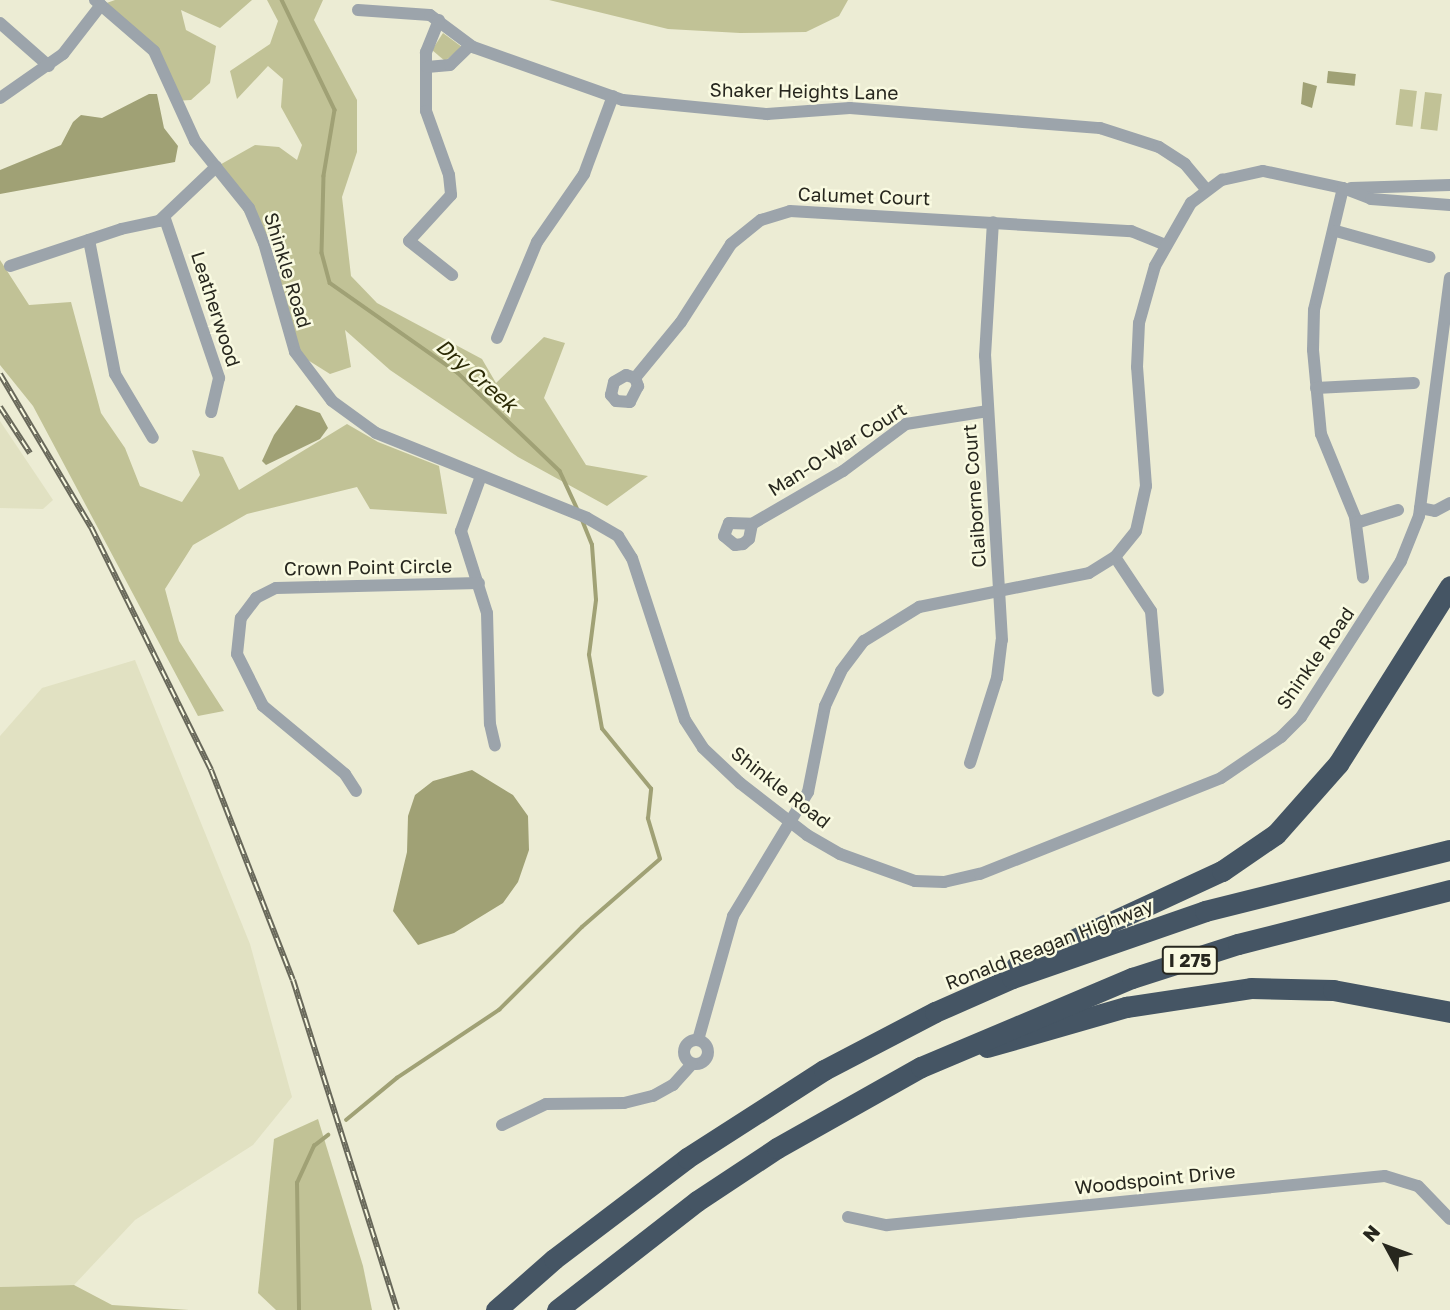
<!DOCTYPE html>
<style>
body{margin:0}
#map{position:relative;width:1450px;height:1310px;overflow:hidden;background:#ececd4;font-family:"Golos Text",sans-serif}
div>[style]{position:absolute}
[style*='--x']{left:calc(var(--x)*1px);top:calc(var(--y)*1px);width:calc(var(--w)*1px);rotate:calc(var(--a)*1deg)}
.built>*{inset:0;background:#e1e1c2}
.green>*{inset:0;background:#c1c296;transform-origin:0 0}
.water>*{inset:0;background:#a0a175;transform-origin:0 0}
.stream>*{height:3.5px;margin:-1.75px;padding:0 1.75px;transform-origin:1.75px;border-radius:1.75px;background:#a0a175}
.minor>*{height:12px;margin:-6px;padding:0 6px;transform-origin:6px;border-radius:6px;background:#9ca4ab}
.minor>.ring{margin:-6px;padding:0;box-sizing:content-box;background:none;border:12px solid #9ca4ab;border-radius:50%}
.motorway>*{height:21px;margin:-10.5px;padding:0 10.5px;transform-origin:10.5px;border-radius:10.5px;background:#455564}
.rail>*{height:6px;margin-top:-3px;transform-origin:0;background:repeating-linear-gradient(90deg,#f9fae1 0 10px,#68685a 0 20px);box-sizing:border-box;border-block:2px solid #68685a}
span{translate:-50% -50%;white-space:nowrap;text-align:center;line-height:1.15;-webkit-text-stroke:5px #f9fae1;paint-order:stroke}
.shield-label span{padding:2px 5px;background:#f9fae1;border:2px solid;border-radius:5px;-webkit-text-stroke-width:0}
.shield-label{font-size:18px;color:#27271e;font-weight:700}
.street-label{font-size:19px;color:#27271e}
.water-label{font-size:21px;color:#2c2b06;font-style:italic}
.north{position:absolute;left:1352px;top:1212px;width:70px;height:70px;-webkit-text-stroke:5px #f9fae1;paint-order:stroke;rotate:311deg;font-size:19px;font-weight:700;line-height:28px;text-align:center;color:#27271e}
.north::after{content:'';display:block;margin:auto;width:24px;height:32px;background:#27271e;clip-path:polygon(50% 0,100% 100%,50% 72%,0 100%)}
</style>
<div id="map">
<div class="built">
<div style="clip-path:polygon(0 421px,53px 500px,43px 509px,0 508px)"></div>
<div style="clip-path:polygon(135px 660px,250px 944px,292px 1097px,253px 1145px,135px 1220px,74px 1285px,0 1287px,0 736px,42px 688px)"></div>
</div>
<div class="green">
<div style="clip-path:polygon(115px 0,252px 0,220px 28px,181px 10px,186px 30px,216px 46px,210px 83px,191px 100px,174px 101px,164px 69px,101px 5px)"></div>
<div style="clip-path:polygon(267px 0,323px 0,314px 20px,357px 100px,357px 152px,342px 197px,351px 276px,377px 303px,482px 359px,496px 383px,544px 337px,565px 343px,544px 398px,586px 465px,648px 476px,607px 506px,518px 457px,390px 370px,345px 330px,351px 367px,330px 374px,295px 352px,264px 243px,216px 167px,255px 145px,279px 147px,297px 160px,302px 145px,281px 107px,283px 79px,268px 66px,237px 99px,230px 71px,270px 44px,278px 21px)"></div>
<div style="clip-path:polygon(549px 0,848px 0,839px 16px,806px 32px,740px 33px,668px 29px)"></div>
<div style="clip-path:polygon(443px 33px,462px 47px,445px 61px,432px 50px)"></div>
<div style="left:1400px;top:89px;width:17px;height:36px;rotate:7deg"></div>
<div style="left:1425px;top:92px;width:17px;height:37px;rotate:7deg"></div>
<div style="clip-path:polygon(0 260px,29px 305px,71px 302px,101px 413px,125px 448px,140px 486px,182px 502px,200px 475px,192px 450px,223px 457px,239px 490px,347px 424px,378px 442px,439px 466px,447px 514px,370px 509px,357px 487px,247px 514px,193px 545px,165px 589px,179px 641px,224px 711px,198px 716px,33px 406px,0 365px)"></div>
<div style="clip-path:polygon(318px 1119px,363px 1266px,372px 1310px,276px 1310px,258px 1293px,274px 1139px)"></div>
<div style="clip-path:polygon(74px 1285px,112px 1305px,189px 1310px,0 1310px,0 1287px)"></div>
</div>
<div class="water">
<div style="left:1328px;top:71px;width:28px;height:12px;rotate:6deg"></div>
<div style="clip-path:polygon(1303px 82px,1317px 86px,1312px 108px,1301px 104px)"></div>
<div style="clip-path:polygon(149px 94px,157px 94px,164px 128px,178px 146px,175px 162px,0 194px,0 170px,61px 145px,73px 122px,81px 115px,102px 118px)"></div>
<div style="clip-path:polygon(296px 405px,320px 413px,328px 428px,320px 439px,266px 465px,262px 461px,274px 435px)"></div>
<div style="clip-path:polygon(472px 770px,513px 795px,528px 816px,529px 850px,518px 882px,503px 903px,454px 933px,418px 945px,393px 911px,407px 852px,408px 816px,415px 795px,433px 781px)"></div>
</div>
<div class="stream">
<div style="--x:282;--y:0;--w:122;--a:64.3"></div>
<div style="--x:335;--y:110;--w:67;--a:99.5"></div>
<div style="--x:324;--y:176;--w:77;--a:91.5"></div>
<div style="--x:322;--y:253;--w:31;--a:75"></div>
<div style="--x:330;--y:283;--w:156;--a:35.1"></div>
<div style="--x:458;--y:373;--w:141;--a:43.9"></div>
<div style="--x:560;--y:471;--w:43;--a:65.2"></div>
<div style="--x:346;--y:1120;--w:66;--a:-39.5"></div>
<div style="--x:397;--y:1078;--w:123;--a:-33.7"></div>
<div style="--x:499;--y:1010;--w:117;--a:-45"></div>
<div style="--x:582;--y:927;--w:103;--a:-41.1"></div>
<div style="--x:660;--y:859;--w:42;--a:-106.7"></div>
<div style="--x:648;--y:819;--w:30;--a:-84"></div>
<div style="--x:651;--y:789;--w:77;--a:-129.2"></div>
<div style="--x:602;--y:729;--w:75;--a:-100"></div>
<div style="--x:589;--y:655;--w:55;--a:-82.7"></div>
<div style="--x:596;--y:600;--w:55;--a:-94.2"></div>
<div style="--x:592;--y:545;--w:27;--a:-112"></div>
<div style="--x:299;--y:1310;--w:127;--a:-90.9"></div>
<div style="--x:297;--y:1183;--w:41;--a:-65.3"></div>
<div style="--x:314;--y:1146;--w:18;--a:-38"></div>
</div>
<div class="minor">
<div style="--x:95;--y:0;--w:78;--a:40.8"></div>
<div style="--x:154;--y:51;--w:99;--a:65.5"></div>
<div style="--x:195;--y:141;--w:86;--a:51.1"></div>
<div style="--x:249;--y:208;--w:38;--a:67"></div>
<div style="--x:264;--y:243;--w:113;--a:74.1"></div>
<div style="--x:295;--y:352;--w:61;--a:52.9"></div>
<div style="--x:332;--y:401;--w:54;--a:36"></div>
<div style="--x:376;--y:433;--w:227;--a:21.9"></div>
<div style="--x:587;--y:518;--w:36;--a:30"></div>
<div style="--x:618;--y:536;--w:26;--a:58"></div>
<div style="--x:632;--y:558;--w:170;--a:71.9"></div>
<div style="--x:685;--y:720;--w:33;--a:57"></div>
<div style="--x:703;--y:748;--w:51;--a:43.4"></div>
<div style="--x:740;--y:783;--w:85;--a:37.8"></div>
<div style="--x:807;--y:835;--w:38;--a:30"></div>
<div style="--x:840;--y:854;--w:80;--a:19.8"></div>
<div style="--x:915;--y:881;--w:29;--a:2"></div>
<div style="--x:944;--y:882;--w:37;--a:-13"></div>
<div style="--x:980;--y:874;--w:259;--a:-21.7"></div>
<div style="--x:1221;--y:778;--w:73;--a:-34.3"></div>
<div style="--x:1281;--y:737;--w:28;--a:-45"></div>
<div style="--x:1301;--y:717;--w:185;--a:-57.3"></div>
<div style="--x:1401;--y:561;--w:48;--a:-68.2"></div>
<div style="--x:1419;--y:516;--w:240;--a:-82.6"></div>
<div style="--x:358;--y:10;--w:72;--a:4"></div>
<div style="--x:430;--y:15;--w:54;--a:36.7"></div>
<div style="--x:473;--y:47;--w:159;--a:19.5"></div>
<div style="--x:623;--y:100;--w:145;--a:5.6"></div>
<div style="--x:767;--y:114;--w:83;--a:-4.1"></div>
<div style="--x:850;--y:108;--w:251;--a:4.6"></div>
<div style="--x:1100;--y:128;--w:62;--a:17.9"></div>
<div style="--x:1159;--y:147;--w:31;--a:33"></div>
<div style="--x:1185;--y:164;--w:34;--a:50"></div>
<div style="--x:439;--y:20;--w:35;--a:112"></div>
<div style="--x:426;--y:52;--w:59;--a:90"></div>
<div style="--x:426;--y:111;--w:68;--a:70.2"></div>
<div style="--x:449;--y:175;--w:20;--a:84"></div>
<div style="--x:451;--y:195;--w:62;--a:132.4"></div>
<div style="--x:409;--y:241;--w:55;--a:38.3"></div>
<div style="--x:0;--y:23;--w:65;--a:41.3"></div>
<div style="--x:427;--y:67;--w:23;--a:-5"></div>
<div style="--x:450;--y:65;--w:28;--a:-44"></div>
<div style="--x:0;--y:98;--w:77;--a:-34.9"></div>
<div style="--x:63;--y:54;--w:62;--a:-52.2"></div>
<div style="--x:1343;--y:188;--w:125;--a:103.4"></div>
<div style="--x:1314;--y:310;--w:40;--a:91.4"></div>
<div style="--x:1313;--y:350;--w:84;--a:84.6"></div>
<div style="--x:1321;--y:434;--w:90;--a:67.7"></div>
<div style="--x:1355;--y:517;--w:61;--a:82.4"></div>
<div style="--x:1351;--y:188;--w:99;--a:-1.7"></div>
<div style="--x:165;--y:219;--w:168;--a:71.2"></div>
<div style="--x:219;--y:378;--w:35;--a:103"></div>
<div style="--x:1336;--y:231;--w:97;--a:15.6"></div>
<div style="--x:89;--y:240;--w:136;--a:79"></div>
<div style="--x:115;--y:374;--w:74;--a:59.3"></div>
<div style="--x:10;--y:266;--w:117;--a:-18.4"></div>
<div style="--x:121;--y:229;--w:39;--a:-12"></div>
<div style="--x:159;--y:221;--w:79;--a:-43.5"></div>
<div style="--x:497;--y:338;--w:104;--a:-67.4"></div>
<div style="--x:537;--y:242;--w:83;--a:-55.3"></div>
<div style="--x:584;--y:174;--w:83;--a:-69.6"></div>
<div style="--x:635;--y:378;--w:9;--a:69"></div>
<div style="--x:638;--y:386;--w:18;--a:117"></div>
<div style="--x:630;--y:402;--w:14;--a:-176"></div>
<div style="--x:616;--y:401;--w:8;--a:-130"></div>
<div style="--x:611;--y:395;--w:13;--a:-77"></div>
<div style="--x:614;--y:382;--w:14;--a:-30"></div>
<div style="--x:626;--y:375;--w:9;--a:18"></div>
<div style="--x:635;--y:378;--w:72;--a:-50.6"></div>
<div style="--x:681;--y:322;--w:93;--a:-57.3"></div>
<div style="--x:731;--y:244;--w:38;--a:-39"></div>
<div style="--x:761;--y:220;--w:30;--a:-17"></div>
<div style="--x:790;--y:211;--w:342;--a:3.4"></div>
<div style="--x:1131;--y:231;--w:38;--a:22"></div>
<div style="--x:1316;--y:388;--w:98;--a:-2.9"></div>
<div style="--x:481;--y:476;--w:59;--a:110"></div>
<div style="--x:461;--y:531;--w:86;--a:72.4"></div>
<div style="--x:487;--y:613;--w:111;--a:88.5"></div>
<div style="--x:490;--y:724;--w:22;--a:77"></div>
<div style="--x:1420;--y:508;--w:15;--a:11"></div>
<div style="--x:1435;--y:511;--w:17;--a:-28"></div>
<div style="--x:1356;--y:523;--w:44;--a:-17.2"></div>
<div style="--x:752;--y:524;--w:15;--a:101"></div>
<div style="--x:749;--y:539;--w:8;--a:140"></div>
<div style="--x:743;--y:544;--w:8;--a:173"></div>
<div style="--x:735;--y:545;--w:14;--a:-141"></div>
<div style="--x:724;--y:536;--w:14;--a:-69"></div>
<div style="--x:729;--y:523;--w:23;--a:2"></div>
<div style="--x:752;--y:524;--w:105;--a:-30.2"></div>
<div style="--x:843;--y:471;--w:79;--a:-36.7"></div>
<div style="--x:906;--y:424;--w:83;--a:-9"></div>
<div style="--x:1115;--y:557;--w:65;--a:56.3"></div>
<div style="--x:1151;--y:611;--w:80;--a:85"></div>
<div style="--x:970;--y:763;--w:89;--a:-72.4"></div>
<div style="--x:997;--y:678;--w:38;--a:-83"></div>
<div style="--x:1002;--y:640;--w:285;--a:-93.4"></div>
<div style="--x:985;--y:356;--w:134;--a:-86.6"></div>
<div style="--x:356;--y:791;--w:20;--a:-123"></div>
<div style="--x:345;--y:774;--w:107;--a:-140.3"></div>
<div style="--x:263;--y:706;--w:58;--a:-116.6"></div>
<div style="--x:237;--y:654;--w:36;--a:-84"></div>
<div style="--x:241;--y:618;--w:25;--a:-53"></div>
<div style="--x:256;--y:598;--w:22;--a:-27"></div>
<div style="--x:276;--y:588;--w:203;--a:-1.4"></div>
<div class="ring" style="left:684px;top:1040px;width:12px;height:12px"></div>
<div style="--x:698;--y:1040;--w:129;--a:-74.2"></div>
<div style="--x:733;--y:916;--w:145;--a:-58.8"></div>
<div style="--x:808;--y:792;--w:88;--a:-78.8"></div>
<div style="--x:825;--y:706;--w:38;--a:-65"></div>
<div style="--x:841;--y:671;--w:38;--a:-53"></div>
<div style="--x:864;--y:641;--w:65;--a:-31.7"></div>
<div style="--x:919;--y:607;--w:173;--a:-11.3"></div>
<div style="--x:1089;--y:573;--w:31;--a:-32"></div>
<div style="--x:1115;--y:557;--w:33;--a:-51"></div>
<div style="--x:1136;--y:531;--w:46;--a:-77.5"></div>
<div style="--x:1146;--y:486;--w:119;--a:-94.3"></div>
<div style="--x:1137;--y:367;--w:44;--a:-87.4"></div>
<div style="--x:1139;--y:323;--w:59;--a:-74.3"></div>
<div style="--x:1155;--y:266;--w:73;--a:-60.3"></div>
<div style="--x:1191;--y:203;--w:39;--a:-37"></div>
<div style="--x:1222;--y:180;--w:42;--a:-12.4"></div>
<div style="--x:1263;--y:171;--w:82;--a:12"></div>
<div style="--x:1343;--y:188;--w:30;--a:21"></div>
<div style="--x:1371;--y:199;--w:79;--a:4.3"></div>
<div style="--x:502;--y:1125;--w:49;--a:-25.5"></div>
<div style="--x:546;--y:1104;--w:78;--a:-0.7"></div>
<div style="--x:624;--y:1103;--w:30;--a:-14"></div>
<div style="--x:653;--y:1096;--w:23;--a:-29"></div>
<div style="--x:673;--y:1085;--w:28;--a:-48"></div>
<div style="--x:848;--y:1217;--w:40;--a:12"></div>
<div style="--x:887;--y:1225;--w:500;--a:-5.62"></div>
<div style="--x:1385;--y:1176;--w:34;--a:17"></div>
<div style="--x:1418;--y:1186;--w:46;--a:45.9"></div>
</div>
<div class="motorway">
<div style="--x:1016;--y:966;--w:227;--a:-24.8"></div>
<div style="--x:1222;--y:871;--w:65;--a:-34.4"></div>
<div style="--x:1276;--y:834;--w:94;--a:-48.5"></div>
<div style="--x:1338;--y:764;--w:210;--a:-57.8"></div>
<div style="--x:987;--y:1047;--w:145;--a:-16.1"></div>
<div style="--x:1126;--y:1007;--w:126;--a:-8.6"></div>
<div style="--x:1251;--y:988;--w:82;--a:1.4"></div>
<div style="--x:1333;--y:990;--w:119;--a:10.6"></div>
<div style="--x:496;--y:1310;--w:77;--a:-41.3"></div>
<div style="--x:554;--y:1259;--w:167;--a:-37.2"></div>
<div style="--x:687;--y:1158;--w:163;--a:-32.7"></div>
<div style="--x:824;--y:1070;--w:125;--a:-27.6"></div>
<div style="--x:935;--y:1012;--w:84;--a:-23.8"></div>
<div style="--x:1012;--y:978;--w:204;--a:-19.1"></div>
<div style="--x:1205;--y:911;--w:252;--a:-14"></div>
<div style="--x:557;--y:1310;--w:177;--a:-37.9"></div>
<div style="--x:697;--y:1201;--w:96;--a:-33.5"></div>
<div style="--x:777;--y:1148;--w:165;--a:-29.4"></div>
<div style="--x:921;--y:1067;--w:229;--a:-22.9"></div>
<div style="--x:1132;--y:978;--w:111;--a:-17.8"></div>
<div style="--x:1238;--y:944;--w:219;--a:-14.3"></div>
</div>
<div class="rail">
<div style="--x:0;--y:374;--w:178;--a:59.3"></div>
<div style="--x:91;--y:527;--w:271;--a:63.7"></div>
<div style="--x:211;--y:770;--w:225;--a:68.7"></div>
<div style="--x:293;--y:980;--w:346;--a:72.5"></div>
<div style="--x:0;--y:407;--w:55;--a:56.9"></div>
</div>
<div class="shield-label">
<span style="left:1190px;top:960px">I 275</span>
</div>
<div class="street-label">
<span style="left:804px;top:91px;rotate:1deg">Shaker Heights Lane</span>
<span style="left:864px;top:196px;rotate:2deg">Calumet Court</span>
<span style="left:288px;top:270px;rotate:73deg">Shinkle Road</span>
<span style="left:216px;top:309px;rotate:72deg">Leatherwood</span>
<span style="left:837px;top:449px;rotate:-32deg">Man-O-War Court</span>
<span style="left:974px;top:496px;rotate:-94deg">Claiborne Court</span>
<span style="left:368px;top:567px;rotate:-1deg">Crown Point Circle</span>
<span style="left:1315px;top:658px;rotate:-55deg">Shinkle Road</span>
<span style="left:781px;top:787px;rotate:38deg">Shinkle Road</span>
<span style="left:1049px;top:944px;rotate:-21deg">Ronald Reagan Highway</span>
<span style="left:1155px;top:1179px;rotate:-6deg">Woodspoint Drive</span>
</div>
<div class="water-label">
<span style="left:477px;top:375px;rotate:41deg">Dry Creek</span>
</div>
<div class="north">N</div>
</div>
